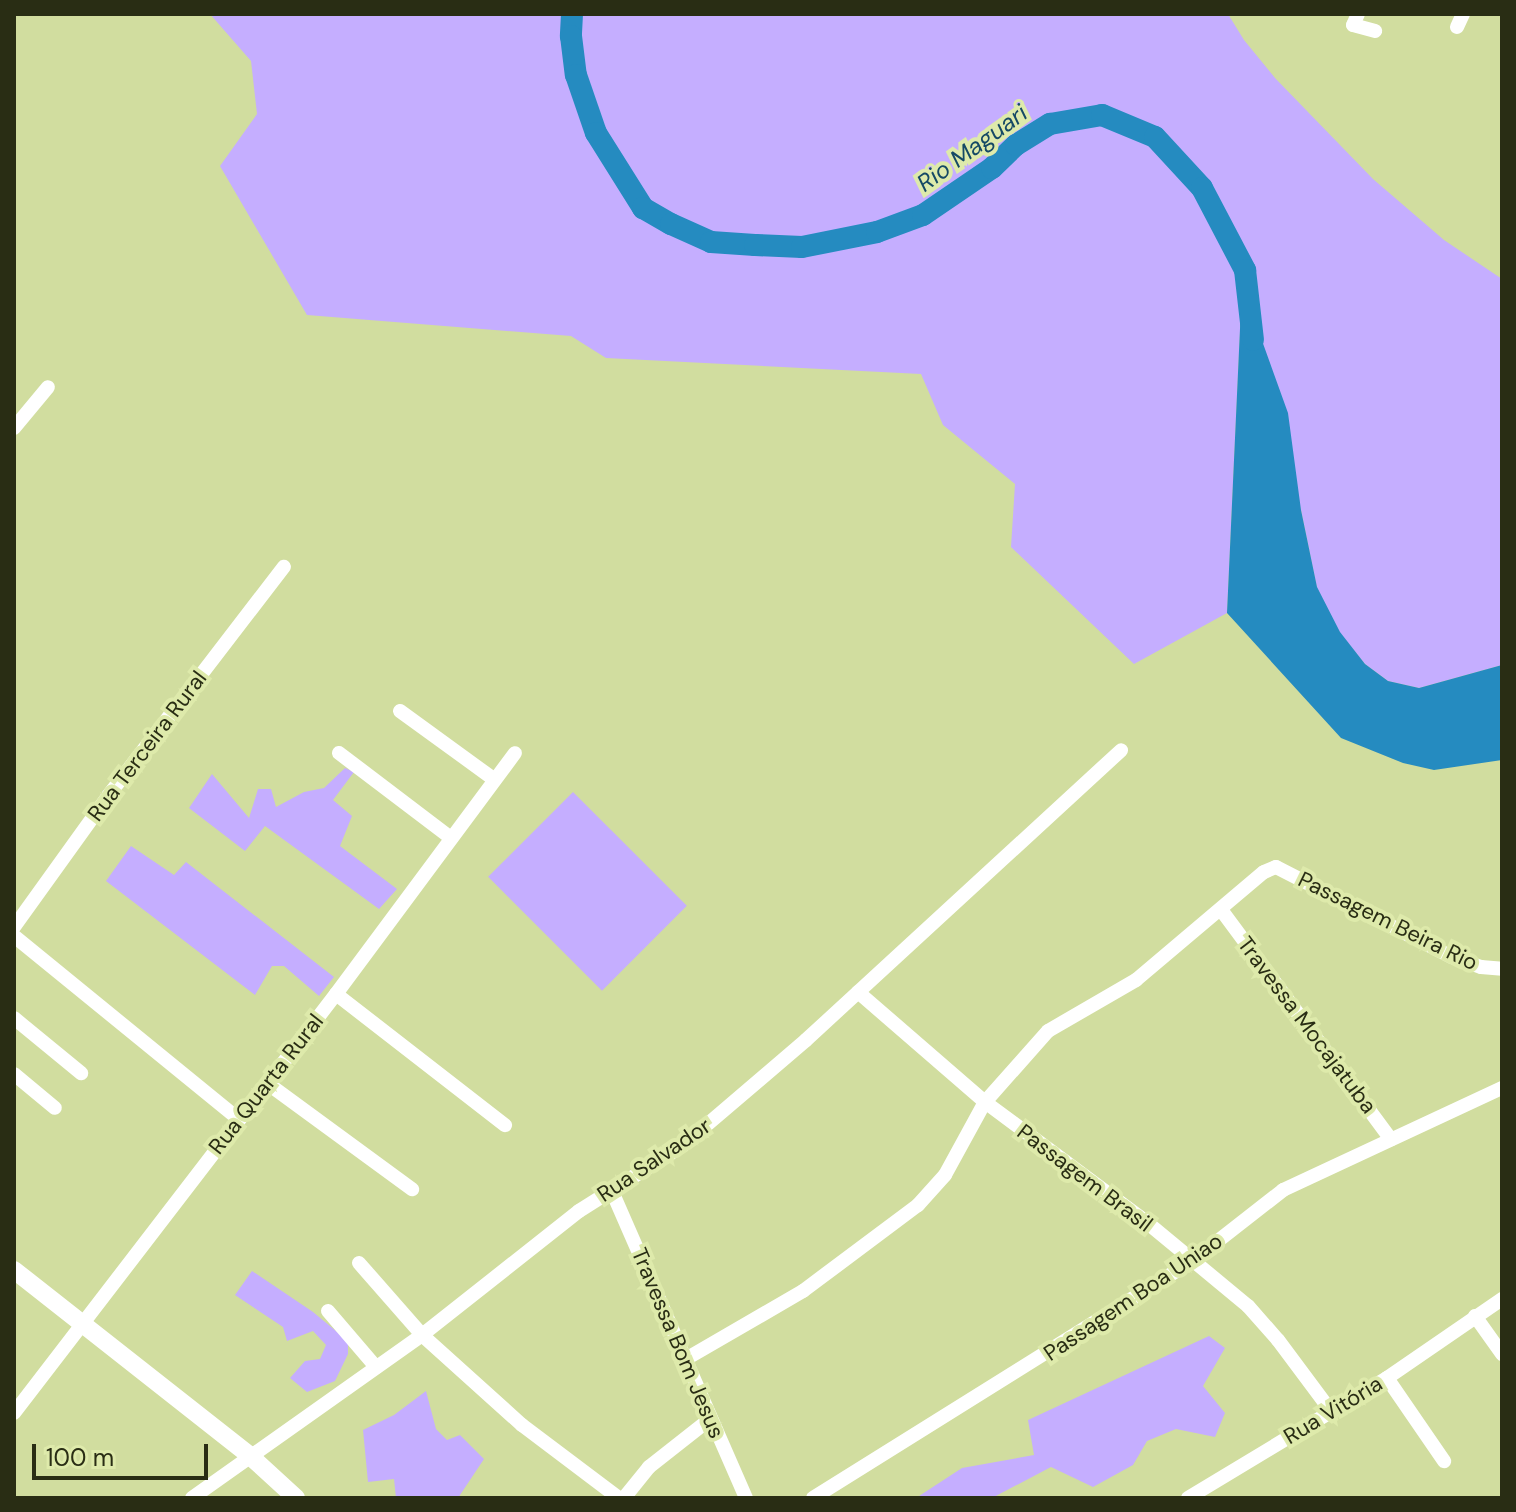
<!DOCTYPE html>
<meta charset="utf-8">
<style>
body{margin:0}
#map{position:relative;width:1516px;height:1512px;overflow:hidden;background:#d1dd9f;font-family:"DM Sans",sans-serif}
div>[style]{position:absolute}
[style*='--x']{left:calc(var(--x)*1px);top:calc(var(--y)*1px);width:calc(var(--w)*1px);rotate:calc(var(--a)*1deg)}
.green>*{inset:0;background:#c5aeff;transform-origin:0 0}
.water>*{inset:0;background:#258bc0}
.river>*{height:22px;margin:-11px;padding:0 11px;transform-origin:11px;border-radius:11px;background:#258bc0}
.minor>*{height:14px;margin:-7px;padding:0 7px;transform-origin:7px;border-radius:7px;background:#fff}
.tertiary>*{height:18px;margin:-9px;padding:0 9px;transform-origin:9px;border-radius:9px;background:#fff}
span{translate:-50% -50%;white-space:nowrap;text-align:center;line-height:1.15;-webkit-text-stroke:8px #deeaab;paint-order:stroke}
.street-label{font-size:22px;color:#292d14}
.water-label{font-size:24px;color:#154965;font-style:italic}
.frame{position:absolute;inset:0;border:16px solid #292d14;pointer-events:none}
.scale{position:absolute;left:32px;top:1444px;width:176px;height:36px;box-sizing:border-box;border:4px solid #292d14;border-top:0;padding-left:10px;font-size:24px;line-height:28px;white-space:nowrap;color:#292d14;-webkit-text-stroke:6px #deeaab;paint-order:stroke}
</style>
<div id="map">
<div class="green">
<div style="clip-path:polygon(210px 14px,1228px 14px,1244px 40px,1275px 78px,1373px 179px,1444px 240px,1502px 279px,1502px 665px,1419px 688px,1388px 681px,1365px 664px,1340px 633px,1317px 588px,1301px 510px,1242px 288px,1227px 613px,1134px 664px,1011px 547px,1015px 484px,943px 425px,921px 374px,606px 358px,571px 336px,307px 315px,220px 166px,257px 114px,251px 61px)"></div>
<div style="clip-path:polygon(345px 768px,354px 772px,333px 800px,352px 816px,340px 846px,397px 889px,379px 909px,265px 826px,245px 851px,189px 808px,212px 774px,249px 818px,258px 789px,271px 789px,276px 807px,304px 792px,324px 788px)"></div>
<div style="left:573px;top:792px;width:161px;height:120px;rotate:45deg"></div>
<div style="clip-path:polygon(131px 846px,174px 875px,186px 862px,334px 977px,319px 996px,284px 966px,272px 966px,255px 995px,106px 881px)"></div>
<div style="clip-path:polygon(252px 1271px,313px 1312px,348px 1341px,348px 1354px,335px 1381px,307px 1392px,290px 1378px,305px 1361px,320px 1359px,326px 1345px,313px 1331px,287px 1341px,283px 1327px,235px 1295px)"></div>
<div style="clip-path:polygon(1209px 1336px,1225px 1348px,1203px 1386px,1225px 1413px,1215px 1437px,1176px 1429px,1147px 1441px,1133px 1465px,1093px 1487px,1051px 1467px,992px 1498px,916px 1498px,962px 1468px,1034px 1455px,1028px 1420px)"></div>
<div style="clip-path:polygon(426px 1391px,436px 1429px,447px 1440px,460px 1435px,484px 1459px,458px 1498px,396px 1498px,394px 1479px,368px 1482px,363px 1430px,394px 1415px)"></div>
</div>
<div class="water">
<div style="clip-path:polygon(1242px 285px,1288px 413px,1301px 510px,1317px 587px,1340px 632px,1365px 664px,1388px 681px,1419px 688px,1502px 665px,1502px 760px,1434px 770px,1403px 763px,1341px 738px,1227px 613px)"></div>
</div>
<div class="river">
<div style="--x:572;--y:14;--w:22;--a:93"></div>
<div style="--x:571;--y:36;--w:39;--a:83"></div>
<div style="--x:576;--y:75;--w:61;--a:71"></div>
<div style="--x:596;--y:133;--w:89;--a:57.9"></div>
<div style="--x:643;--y:208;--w:32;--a:30"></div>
<div style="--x:671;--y:224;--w:44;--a:24.2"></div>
<div style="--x:711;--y:242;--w:44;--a:3.9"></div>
<div style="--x:755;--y:245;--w:47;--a:2.4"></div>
<div style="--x:802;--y:247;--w:76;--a:-11.3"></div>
<div style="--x:877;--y:232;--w:49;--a:-20.3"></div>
<div style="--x:923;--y:215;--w:83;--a:-34.3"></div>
<div style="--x:992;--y:168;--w:33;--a:-44"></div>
<div style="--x:1016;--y:145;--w:40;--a:-32"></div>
<div style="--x:1050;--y:124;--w:53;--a:-9.8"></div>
<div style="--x:1102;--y:115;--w:57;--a:22.5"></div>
<div style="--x:1155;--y:137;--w:69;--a:47.3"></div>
<div style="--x:1202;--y:188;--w:93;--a:62.3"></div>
<div style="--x:1245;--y:270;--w:70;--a:83.5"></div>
</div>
<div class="minor">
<div style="--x:1358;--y:14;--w:12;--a:114"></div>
<div style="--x:1353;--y:25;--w:23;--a:15"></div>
<div style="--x:1457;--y:27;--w:14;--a:-65"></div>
<div style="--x:14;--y:428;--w:53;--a:-50.3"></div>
<div style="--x:400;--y:711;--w:117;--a:36"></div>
<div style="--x:339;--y:753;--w:141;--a:37.2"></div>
<div style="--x:1222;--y:911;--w:284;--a:53.5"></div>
<div style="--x:14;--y:927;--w:161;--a:-54.3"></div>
<div style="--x:108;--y:796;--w:289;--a:-52.5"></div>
<div style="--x:14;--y:936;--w:289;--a:39.2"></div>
<div style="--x:858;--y:992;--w:168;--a:40.9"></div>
<div style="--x:985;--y:1102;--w:198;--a:36.6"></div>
<div style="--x:1144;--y:1220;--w:135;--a:39.6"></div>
<div style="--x:1248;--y:1306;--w:45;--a:48.6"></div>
<div style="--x:1278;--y:1340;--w:89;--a:53.3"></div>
<div style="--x:336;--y:994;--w:214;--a:37.8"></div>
<div style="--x:14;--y:1018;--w:87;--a:39.4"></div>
<div style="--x:14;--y:1074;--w:53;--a:39.7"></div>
<div style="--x:267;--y:1083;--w:180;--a:36.2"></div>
<div style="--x:611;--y:1189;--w:337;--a:66.4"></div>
<div style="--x:359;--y:1263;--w:96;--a:48.8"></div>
<div style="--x:422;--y:1335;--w:135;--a:42"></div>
<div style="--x:522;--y:1425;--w:121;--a:37"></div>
<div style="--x:328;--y:1311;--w:74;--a:49.4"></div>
<div style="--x:1475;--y:1316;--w:47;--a:54.6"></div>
<div style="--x:684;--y:1360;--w:138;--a:-30.1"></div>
<div style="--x:803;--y:1291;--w:144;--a:-36.8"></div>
<div style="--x:918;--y:1205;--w:40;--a:-48"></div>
<div style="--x:945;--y:1175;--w:83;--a:-61.3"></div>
<div style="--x:985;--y:1102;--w:95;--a:-48.4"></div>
<div style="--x:1048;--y:1031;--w:102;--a:-30.1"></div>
<div style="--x:1136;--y:980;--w:167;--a:-40.2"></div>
<div style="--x:1264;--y:872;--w:13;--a:-23"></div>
<div style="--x:1276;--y:867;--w:198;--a:27.1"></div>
<div style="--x:1452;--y:957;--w:31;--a:19"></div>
<div style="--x:1481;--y:967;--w:21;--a:5"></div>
<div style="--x:1387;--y:1378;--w:101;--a:55.5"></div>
<div style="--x:14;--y:1413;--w:528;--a:-52.46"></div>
<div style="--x:336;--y:994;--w:300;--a:-53.4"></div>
<div style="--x:192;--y:1498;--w:282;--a:-35.3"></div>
<div style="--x:422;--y:1335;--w:200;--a:-38.3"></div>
<div style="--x:579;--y:1211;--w:122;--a:-32.3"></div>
<div style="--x:682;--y:1146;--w:163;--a:-40.5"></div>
<div style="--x:806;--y:1040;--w:428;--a:-42.6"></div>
<div style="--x:624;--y:1498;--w:40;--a:-51"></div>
<div style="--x:649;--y:1467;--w:78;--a:-38.2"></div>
<div style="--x:813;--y:1498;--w:446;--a:-32"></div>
<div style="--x:1191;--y:1262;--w:117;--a:-38"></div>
<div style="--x:1283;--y:1190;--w:242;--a:-25"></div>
<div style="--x:1188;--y:1498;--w:232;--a:-31.1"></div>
<div style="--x:1387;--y:1378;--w:140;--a:-34.5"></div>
</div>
<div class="tertiary">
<div style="--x:14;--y:1270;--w:299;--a:38.2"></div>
<div style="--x:249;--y:1455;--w:64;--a:42.5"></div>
</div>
<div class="street-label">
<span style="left:147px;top:746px;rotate:-53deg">Rua Terceira Rural</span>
<span style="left:1388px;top:921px;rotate:26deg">Passagem Beira Rio</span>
<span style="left:1307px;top:1025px;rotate:53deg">Travessa Mocajatuba</span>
<span style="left:266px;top:1084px;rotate:-52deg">Rua Quarta Rural</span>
<span style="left:654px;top:1160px;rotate:-34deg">Rua Salvador</span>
<span style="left:1085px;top:1178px;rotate:37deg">Passagem Brasil</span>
<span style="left:1133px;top:1297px;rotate:-34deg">Passagem Boa Uniao</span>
<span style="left:678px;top:1343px;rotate:67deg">Travessa Bom Jesus</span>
<span style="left:1333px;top:1410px;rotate:-31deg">Rua Vitória</span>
</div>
<div class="water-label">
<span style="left:972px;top:148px;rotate:-36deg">Rio Maguari</span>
</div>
<div class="frame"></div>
<div class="scale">100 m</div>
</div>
